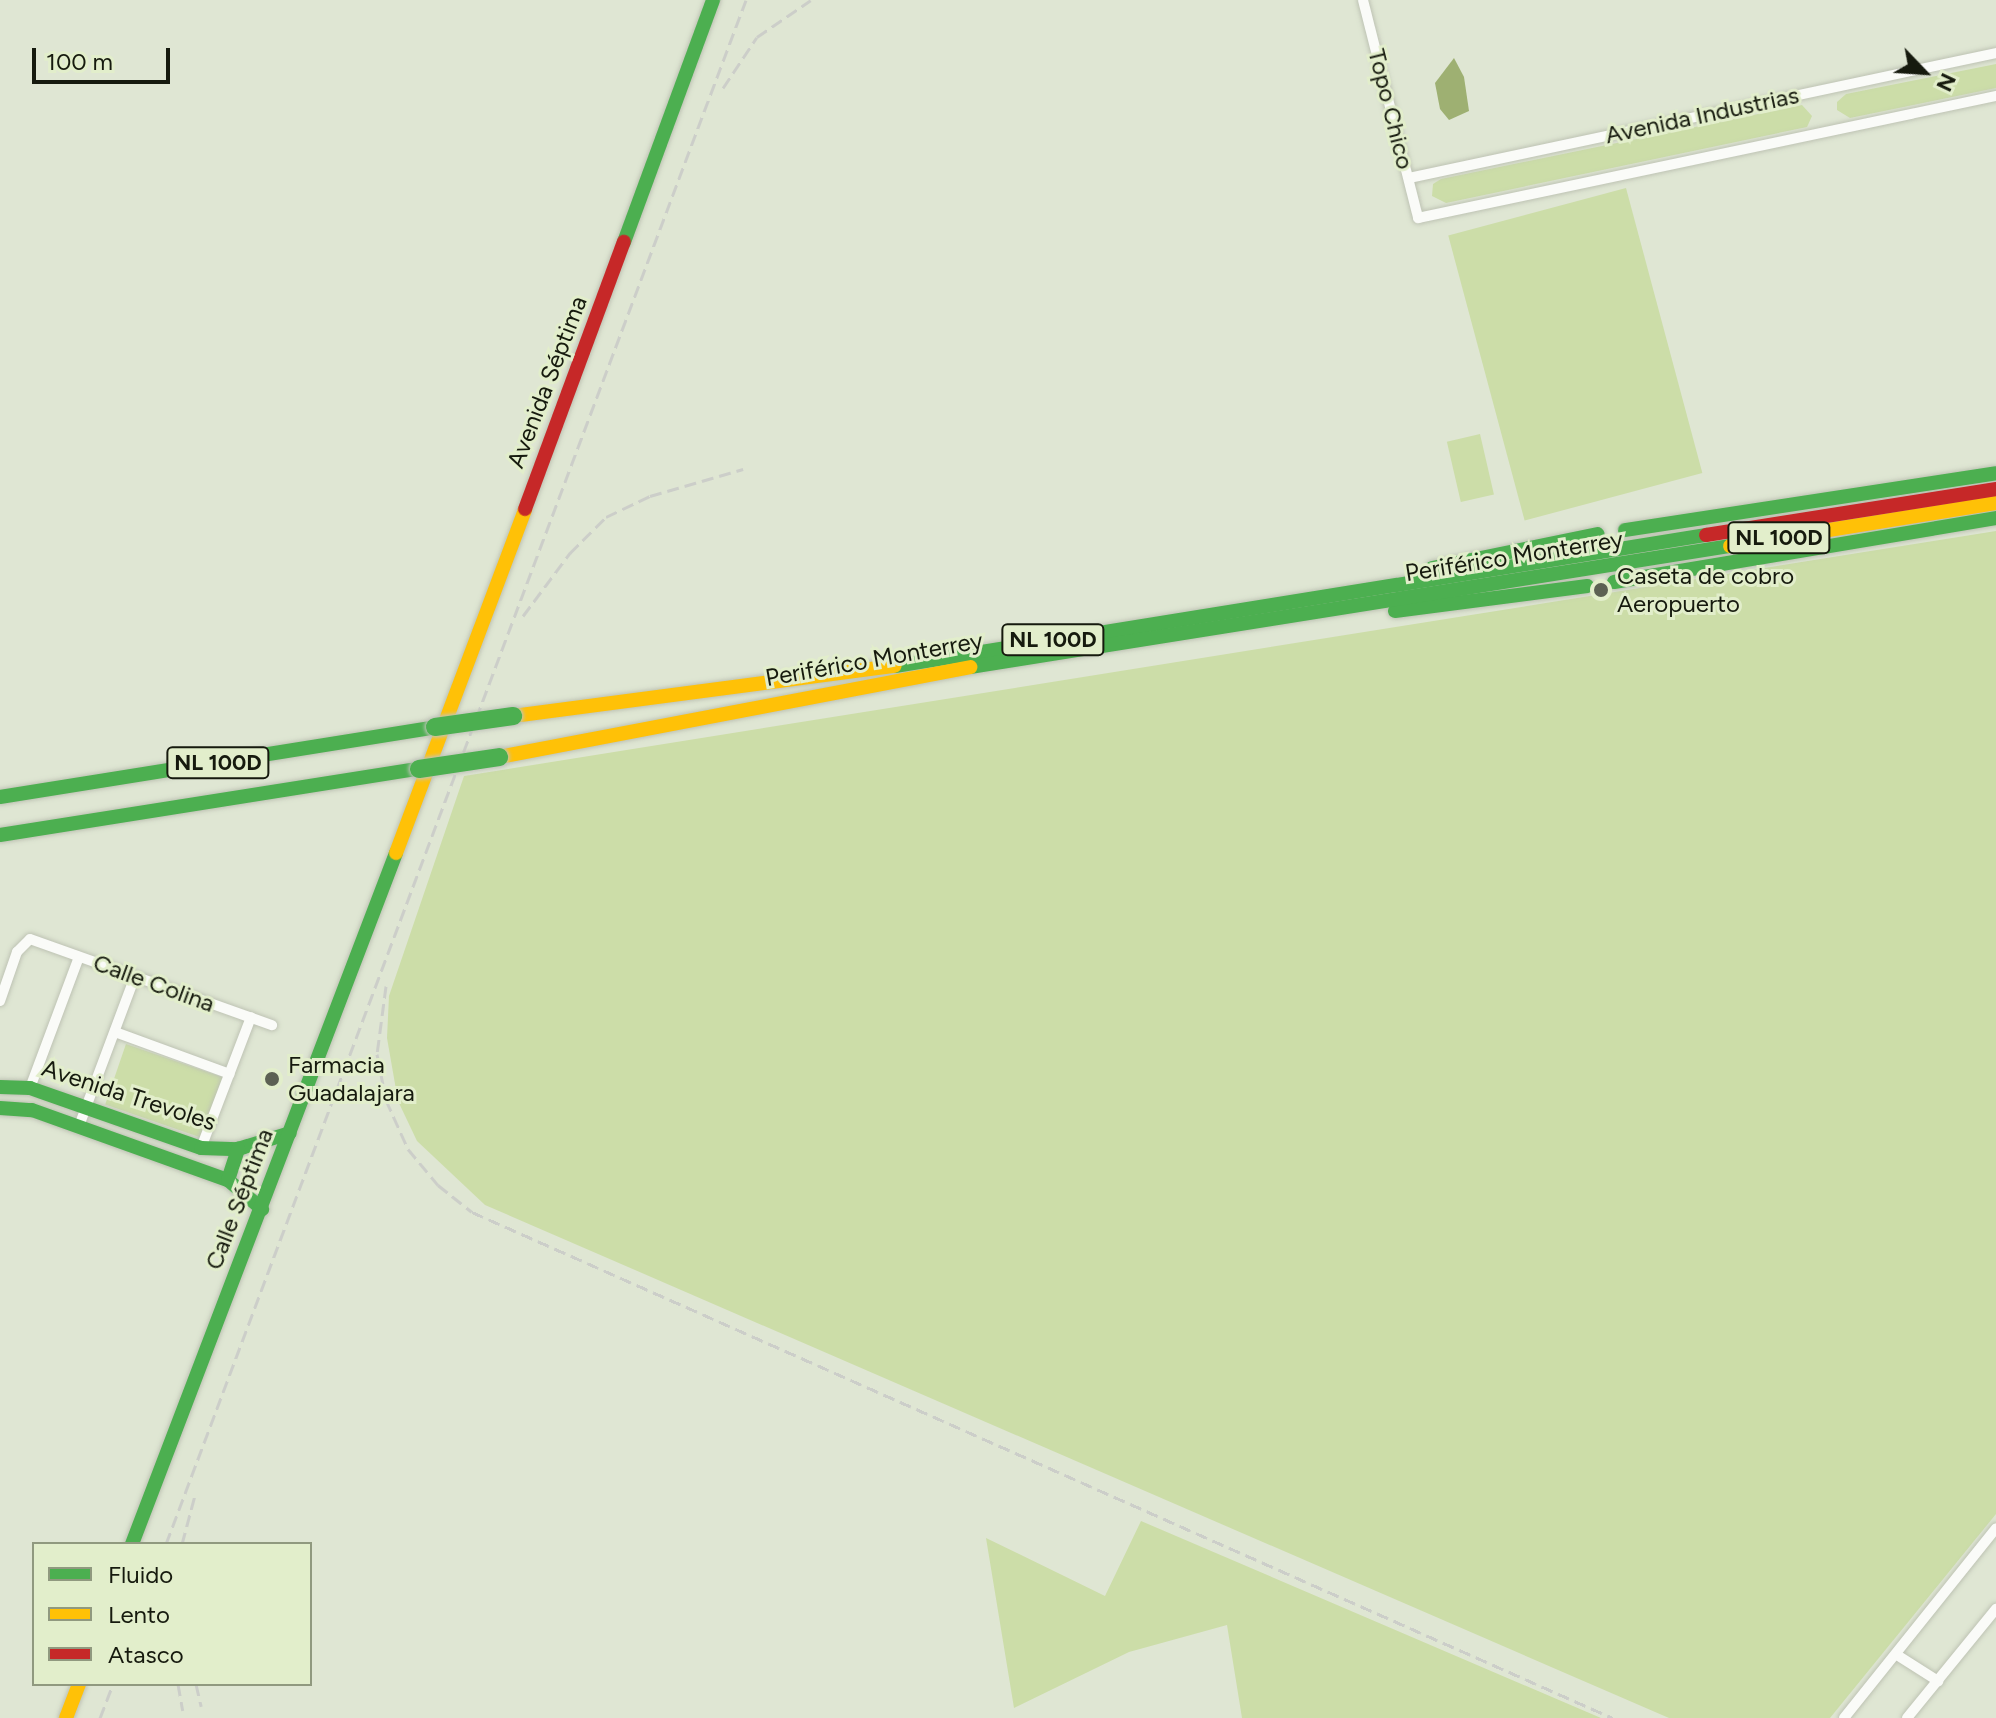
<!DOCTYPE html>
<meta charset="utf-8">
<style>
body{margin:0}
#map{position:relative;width:1996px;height:1718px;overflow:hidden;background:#dfe6d3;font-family:Figtree,sans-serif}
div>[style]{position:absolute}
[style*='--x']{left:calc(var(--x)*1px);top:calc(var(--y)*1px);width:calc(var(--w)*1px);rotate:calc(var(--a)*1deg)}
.green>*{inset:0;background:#ccdda8;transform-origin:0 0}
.water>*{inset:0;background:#9eb072}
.roads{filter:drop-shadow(0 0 2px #bec3b4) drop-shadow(0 0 2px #bec3b4)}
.street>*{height:10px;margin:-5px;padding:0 5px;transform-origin:5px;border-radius:5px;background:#fafbf8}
.fast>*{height:14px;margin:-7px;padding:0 7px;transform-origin:7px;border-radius:7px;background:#4caf50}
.slow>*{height:14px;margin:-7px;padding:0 7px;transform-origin:7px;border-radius:7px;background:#ffc107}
.jam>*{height:14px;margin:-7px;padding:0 7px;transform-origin:7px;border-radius:7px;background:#c62828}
.rail>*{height:3px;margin-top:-1.5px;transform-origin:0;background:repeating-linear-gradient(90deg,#cccec9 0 12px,transparent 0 18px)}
.bridges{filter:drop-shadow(0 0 2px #c1c4ba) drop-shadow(0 0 2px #c1c4ba)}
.fast-bridge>*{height:18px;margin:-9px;padding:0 9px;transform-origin:9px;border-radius:9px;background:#4caf50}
.dots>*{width:22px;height:22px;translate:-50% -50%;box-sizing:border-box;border:4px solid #e2eecb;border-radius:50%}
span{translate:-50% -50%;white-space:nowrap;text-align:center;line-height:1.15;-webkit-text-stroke:6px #e2eecb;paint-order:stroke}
.shield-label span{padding:2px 6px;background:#e2eecb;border:2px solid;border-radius:6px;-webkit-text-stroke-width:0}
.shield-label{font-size:22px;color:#161a0e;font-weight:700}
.street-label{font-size:24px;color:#161a0e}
.poi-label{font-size:24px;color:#161a0e}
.left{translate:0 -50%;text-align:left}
.legend{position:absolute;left:32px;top:1542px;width:280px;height:144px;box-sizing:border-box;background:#e2eecb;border:2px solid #90997f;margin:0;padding:10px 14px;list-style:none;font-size:24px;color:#161a0e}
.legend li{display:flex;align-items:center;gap:16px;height:40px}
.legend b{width:40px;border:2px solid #90997f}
.north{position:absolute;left:1884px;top:32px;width:80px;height:80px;-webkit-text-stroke:6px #e2eecb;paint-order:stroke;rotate:115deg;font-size:22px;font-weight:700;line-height:32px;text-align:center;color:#161a0e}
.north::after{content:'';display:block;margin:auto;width:28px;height:36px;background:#161a0e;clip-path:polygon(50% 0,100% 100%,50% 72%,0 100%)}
.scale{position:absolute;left:32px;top:48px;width:138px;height:36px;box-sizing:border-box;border:4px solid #161a0e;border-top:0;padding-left:10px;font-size:24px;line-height:28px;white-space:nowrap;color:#161a0e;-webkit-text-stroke:6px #e2eecb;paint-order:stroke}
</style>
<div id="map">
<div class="green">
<div style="clip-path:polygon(1996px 64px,1996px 88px,1850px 118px,1837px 110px,1837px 102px,1846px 94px)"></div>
<div style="clip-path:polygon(1802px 105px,1812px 116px,1807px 127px,1446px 203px,1432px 196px,1433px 184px,1441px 179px)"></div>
<div style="left:1626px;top:188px;width:295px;height:184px;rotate:75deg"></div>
<div style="left:1480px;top:434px;width:62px;height:34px;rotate:77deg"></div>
<div style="clip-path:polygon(1996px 531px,1996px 1514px,1830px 1718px,1669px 1718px,485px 1205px,417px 1141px,398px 1101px,387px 1038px,389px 996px,464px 776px)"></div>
<div style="left:126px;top:1044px;width:102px;height:64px;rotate:19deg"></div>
<div style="clip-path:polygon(1141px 1521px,1601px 1718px,1242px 1718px,1227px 1625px,1129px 1652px,1014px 1708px,986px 1538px,1105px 1596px)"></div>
</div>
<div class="water">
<div style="clip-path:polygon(1454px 58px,1464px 77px,1469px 111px,1449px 120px,1440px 109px,1435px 83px)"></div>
</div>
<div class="roads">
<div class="street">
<div style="--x:1363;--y:0;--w:225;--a:75.8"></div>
<div style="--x:1418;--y:218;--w:591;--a:-11.92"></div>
<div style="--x:1409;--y:178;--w:600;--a:-12.02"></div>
<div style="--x:0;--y:1001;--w:52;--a:-70.9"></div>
<div style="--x:17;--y:952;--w:18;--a:-45"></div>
<div style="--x:30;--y:939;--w:257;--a:19.6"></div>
<div style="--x:115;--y:1032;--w:122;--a:20.1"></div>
<div style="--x:30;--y:1088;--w:140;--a:-69.5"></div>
<div style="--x:79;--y:1126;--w:160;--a:-69.5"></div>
<div style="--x:201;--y:1148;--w:140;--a:-69.1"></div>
<div style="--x:1897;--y:1655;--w:49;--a:32.4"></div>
<div style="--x:1844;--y:1718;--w:243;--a:-51.3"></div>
<div style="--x:1907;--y:1718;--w:141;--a:-50.8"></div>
</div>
<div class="fast">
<div style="--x:624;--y:242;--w:258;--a:-69.8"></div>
<div style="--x:1625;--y:530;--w:375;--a:-8.7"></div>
<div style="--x:1432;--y:568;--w:169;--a:-11.6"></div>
<div style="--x:1614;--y:582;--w:387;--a:-9.5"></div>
<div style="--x:1395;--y:611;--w:194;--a:-7.4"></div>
<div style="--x:895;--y:666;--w:822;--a:-9.18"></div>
<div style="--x:970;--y:667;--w:770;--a:-9.05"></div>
<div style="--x:0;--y:797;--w:441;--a:-9.1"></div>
<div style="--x:0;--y:835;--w:424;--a:-9"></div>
<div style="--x:0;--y:1087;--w:30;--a:2"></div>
<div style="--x:30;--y:1088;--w:181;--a:19.3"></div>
<div style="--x:201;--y:1148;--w:37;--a:2"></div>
<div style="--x:238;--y:1149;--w:54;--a:-17.1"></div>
<div style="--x:0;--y:1108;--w:32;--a:4"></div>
<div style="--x:32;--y:1110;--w:208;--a:19.7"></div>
<div style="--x:228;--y:1180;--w:45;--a:40.5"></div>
<div style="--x:228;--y:1180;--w:33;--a:-72"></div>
<div style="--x:132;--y:1544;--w:740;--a:-69.09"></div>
</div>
<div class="slow">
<div style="--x:1730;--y:546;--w:269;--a:-9.2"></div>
<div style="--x:513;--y:716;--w:385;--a:-7.5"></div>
<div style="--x:499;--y:757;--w:480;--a:-10.8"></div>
<div style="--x:396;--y:853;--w:367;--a:-69.4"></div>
<div style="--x:66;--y:1718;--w:36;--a:-69"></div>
</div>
<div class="jam">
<div style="--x:525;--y:509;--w:285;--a:-69.7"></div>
<div style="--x:1706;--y:535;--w:294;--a:-9"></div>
</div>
</div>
<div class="rail">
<div style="--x:723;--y:88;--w:61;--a:-56.3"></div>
<div style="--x:757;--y:37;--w:65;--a:-34.4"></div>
<div style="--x:523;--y:616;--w:79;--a:-53.3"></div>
<div style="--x:570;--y:553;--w:51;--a:-45"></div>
<div style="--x:606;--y:517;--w:49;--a:-25.5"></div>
<div style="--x:650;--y:496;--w:97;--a:-16.2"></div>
<div style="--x:386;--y:986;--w:69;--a:97.5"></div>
<div style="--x:377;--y:1054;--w:47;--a:78.9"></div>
<div style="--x:386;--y:1100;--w:54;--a:65.8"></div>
<div style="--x:408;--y:1149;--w:47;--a:50.2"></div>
<div style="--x:438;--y:1185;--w:43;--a:38.5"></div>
<div style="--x:472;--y:1212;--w:1248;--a:23.92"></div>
<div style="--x:166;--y:1544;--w:1649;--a:-69.41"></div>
<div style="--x:182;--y:1544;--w:51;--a:-75.1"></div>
<div style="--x:178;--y:1684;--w:27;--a:80"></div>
<div style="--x:196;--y:1684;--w:23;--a:77"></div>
<div style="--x:100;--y:1718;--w:36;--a:-69"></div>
</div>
<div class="bridges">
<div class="fast-bridge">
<div style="--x:435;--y:727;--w:79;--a:-8"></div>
<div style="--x:419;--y:769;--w:81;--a:-8.5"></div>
</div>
</div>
<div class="dots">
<div style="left:1601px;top:590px;background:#5c6153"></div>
<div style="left:272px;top:1079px;background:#5c6153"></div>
</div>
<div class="shield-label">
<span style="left:1779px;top:538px">NL 100D</span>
<span style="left:1053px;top:640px">NL 100D</span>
<span style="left:218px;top:763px">NL 100D</span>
</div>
<div class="street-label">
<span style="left:1391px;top:109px;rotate:76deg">Topo Chico</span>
<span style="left:1702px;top:115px;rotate:-12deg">Avenida Industrias</span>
<span style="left:547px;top:382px;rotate:-69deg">Avenida Séptima</span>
<span style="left:1514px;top:556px;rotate:-9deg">Periférico Monterrey</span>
<span style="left:874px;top:659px;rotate:-10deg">Periférico Monterrey</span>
<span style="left:154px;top:983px;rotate:20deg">Calle Colina</span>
<span style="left:129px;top:1095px;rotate:18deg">Avenida Trevoles</span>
<span style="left:239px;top:1199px;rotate:-69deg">Calle Séptima</span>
</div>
<div class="poi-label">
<span class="left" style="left:1617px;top:590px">Caseta de cobro<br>Aeropuerto</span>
<span class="left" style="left:288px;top:1079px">Farmacia<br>Guadalajara</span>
</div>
<ul class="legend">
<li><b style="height:10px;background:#4caf50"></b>Fluido</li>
<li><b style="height:10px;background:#ffc107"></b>Lento</li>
<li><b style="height:10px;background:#c62828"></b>Atasco</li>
</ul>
<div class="north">N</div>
<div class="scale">100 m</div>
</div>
